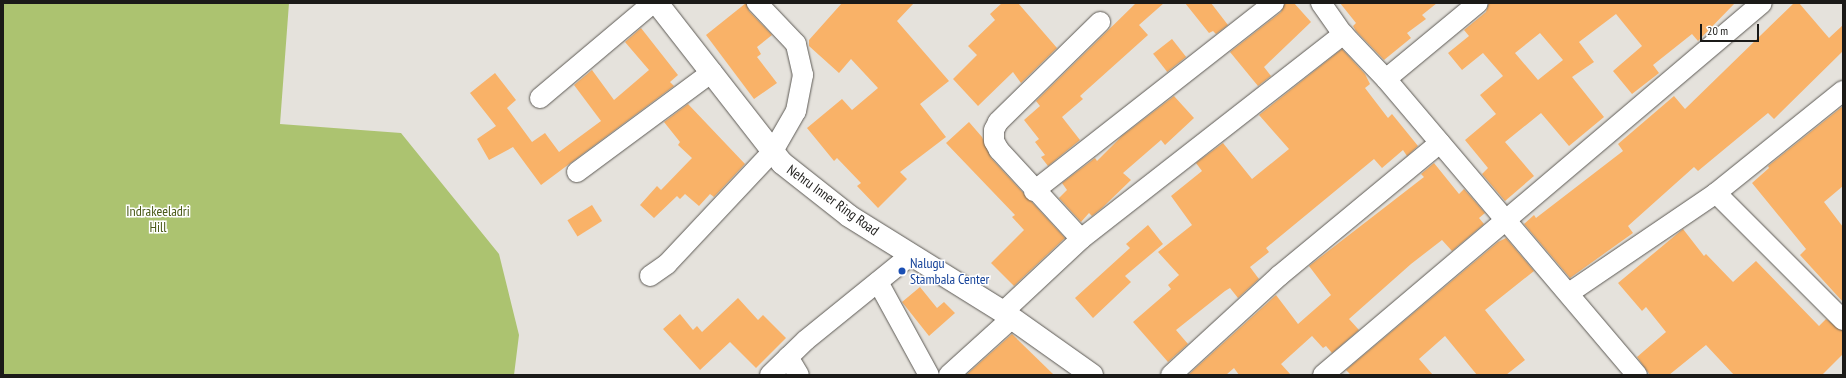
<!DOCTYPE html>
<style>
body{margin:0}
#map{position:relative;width:1846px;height:378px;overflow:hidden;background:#e5e2dc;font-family:"PT Sans Narrow",sans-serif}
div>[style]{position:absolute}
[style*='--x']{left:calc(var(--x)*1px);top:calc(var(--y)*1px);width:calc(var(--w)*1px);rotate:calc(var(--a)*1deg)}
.green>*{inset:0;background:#acc370}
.building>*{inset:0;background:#f9b268;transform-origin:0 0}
.roads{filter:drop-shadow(0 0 1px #5d5a55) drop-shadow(0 0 1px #5d5a55)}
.street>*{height:20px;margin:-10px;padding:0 10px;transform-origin:10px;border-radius:10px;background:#fff}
.secondary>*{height:22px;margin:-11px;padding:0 11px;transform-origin:11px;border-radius:11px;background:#fff}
.dots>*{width:11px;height:11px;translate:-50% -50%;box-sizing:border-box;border:2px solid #fff;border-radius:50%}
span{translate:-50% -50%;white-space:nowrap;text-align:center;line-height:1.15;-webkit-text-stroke:3px #fff;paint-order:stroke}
.street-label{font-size:14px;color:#1b1a18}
.park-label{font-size:14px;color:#4b5a18}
.transit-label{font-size:14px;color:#164399}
.left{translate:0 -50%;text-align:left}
.frame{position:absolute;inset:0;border:4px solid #1b1a18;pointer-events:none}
.scale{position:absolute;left:1700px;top:24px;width:59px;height:18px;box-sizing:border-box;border:2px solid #1b1a18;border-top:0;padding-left:5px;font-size:12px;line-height:14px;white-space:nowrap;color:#1b1a18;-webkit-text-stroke:3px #fff;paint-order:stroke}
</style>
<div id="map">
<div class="green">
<div style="clip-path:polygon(3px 3px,289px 3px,280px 124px,401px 133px,499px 254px,519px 335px,514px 375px,3px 375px)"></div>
</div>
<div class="building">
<div style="clip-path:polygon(746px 3px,749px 11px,772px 35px,757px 47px,761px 54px,757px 57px,777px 83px,754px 99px,706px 35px)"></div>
<div style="clip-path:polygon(842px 3px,914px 3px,897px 21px,949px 81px,920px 104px,946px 137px,900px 172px,907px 179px,878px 208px,857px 186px,861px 183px,837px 158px,834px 161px,807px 128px,842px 99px,852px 110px,878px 88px,851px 59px,839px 73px,809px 46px,809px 40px)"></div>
<div style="clip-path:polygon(1002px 3px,1018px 3px,1057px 48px,1021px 83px,1013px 72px,978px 106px,953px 79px,977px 55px,968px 46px,995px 20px,990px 14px)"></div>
<div style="clip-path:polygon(1136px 3px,1164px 3px,1139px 25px,1148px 35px,1080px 96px,1083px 99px,1062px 117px,1080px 140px,1048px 166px,1041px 157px,1045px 155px,1035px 142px,1039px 139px,1024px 120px,1040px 106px,1036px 101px)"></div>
<div style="clip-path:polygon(1185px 3px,1211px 3px,1228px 25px,1216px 34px,1213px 31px,1209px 33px)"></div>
<div style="clip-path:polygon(1285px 3px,1294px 3px,1311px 22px,1264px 67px,1271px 76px,1258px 86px,1230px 52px,1281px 12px)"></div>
<div style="clip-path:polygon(1340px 3px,1437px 3px,1422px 15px,1426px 19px,1407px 33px,1411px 38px,1384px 60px,1356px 31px,1353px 26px,1356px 23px)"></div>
<div style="clip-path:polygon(evenodd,1489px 3px,1735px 3px,1698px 41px,1692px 34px,1653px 65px,1659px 73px,1632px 94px,1613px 71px,1642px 46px,1616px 14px,1579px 42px,1594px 62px,1572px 77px,1604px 117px,1569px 146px,1541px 113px,1505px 142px,1534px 176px,1505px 201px,1482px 174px,1488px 168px,1465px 140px,1496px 114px,1480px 95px,1503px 76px,1483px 53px,1462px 70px,1448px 53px,1469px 36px,1464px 30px,1486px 12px,1489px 3px,1540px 33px,1563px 60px,1538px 80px,1515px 53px,1540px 33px)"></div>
<div style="clip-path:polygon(1794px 3px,1799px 3px,1829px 38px,1843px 25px,1843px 51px,1774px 119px,1768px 113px,1698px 171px,1694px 167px,1628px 226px,1633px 233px,1570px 278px,1524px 224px,1534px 215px,1536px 218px,1623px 151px,1618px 144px,1674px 96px,1685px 109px)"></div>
<div style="clip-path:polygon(641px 28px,678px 75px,670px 82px,674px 86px,541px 185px,513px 147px,489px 160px,477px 139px,496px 126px,470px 93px,495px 73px,516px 100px,507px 108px,532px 142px,545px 133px,559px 152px,601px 121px,574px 85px,592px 70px,614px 100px,649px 70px,625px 42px)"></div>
<div style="left:1172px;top:39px;width:23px;height:24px;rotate:52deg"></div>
<div style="clip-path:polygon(1342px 49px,1365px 74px,1370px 84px,1365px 88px,1388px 118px,1392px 114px,1418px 146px,1407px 156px,1403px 150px,1382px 168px,1374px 159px,1266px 248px,1269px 252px,1250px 267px,1259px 279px,1238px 298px,1230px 288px,1225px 291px,1176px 330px,1188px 344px,1168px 362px,1133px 322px,1171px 289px,1168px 285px,1179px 275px,1158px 252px,1192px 225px,1171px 196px,1202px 171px,1196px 163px,1223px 143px,1252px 179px,1289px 149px,1259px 115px)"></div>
<div style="clip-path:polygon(1174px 96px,1194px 118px,1165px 145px,1161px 140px,1123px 173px,1131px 180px,1102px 208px,1092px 216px,1089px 213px,1081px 222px,1059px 198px,1067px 190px,1062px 183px,1095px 158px,1097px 161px,1122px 136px)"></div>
<div style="clip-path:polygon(688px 104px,745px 164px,714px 197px,710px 194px,699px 206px,685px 194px,680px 199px,677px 196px,654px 218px,640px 205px,657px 186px,661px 190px,692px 158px,678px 145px,680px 142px,664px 122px)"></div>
<div style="clip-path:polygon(1843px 106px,1843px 186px,1824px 202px,1843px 227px,1843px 302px,1800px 255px,1806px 249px,1752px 183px,1769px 168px,1768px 166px)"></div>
<div style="clip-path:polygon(969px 122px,982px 137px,991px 158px,1065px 238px,1014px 286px,991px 263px,1024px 230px,1012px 217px,1015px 215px,946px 143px)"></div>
<div style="clip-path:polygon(1434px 163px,1459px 194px,1464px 189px,1485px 213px,1479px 218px,1484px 224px,1452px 251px,1442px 240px,1411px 264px,1349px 319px,1359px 330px,1332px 353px,1326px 346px,1323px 348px,1312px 336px,1281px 364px,1291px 375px,1239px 375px,1234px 368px,1226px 375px,1188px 375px,1276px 295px,1298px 324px,1331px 295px,1309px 266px,1424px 177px,1421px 174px)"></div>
<div style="left:592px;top:205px;width:19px;height:29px;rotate:58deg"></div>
<div style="clip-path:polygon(1148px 225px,1163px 244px,1125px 276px,1131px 282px,1093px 318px,1075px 298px,1130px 248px,1126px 244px)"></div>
<div style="clip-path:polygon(1683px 229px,1704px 256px,1706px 254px,1733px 282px,1756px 261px,1819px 326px,1826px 319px,1843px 331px,1843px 354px,1822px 375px,1734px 375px,1706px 345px,1669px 375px,1650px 375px,1637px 357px,1666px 332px,1646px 307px,1642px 311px,1618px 283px)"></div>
<div style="clip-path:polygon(1506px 238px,1534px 271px,1485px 310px,1525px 360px,1506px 375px,1477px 375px,1445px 336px,1419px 359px,1433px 375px,1351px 375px,1346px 370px,1498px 242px)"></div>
<div style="clip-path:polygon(920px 287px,937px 308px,944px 302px,955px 313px,929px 336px,902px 302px)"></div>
<div style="clip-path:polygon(738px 298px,758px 320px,763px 315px,786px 338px,756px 368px,730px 342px,700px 370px,663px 329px,680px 314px,693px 330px,697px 326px,702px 332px)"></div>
<div style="clip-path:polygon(1012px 334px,1054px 375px,966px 375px)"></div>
</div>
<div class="roads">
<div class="street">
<div style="--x:1321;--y:3;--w:38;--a:55"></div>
<div style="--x:1343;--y:34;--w:62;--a:46.3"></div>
<div style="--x:1386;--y:79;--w:388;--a:49.7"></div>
<div style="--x:1386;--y:79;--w:119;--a:-39.6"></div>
<div style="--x:540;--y:98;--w:148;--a:-40.1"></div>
<div style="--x:577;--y:172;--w:168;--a:-36.5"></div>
<div style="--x:1034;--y:191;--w:305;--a:-38.1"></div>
<div style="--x:1716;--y:193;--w:180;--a:45"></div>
<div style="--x:1081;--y:239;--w:121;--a:-132.7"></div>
<div style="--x:999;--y:150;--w:10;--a:-119"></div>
<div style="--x:994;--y:141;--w:11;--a:-90"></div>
<div style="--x:994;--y:130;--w:9;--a:-63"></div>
<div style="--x:998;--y:122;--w:143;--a:-44.4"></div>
<div style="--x:650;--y:276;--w:21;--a:-35"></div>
<div style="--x:667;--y:264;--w:155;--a:-46.8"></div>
<div style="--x:773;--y:151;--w:46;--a:-60.1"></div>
<div style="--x:796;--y:111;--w:37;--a:-79"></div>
<div style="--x:803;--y:75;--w:32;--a:-103"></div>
<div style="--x:796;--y:44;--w:57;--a:-133.6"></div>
<div style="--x:878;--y:282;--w:106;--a:61.3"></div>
<div style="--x:1569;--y:293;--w:178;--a:-34.2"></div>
<div style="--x:1716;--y:193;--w:163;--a:-38.8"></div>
<div style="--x:1003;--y:312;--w:107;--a:-43.1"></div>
<div style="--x:1081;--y:239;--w:333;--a:-38"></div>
<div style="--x:788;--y:357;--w:21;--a:59"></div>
<div style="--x:770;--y:375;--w:50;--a:-44.2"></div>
<div style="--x:806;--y:340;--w:135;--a:-39"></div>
<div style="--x:949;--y:375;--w:85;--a:-42.1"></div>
<div style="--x:1171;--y:375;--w:147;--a:-42.5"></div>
<div style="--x:1279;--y:276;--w:209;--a:-39.6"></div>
<div style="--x:1323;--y:375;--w:575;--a:-40.28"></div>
</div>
<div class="secondary">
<div style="--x:657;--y:3;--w:203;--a:52"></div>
<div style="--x:782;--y:163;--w:85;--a:38.3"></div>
<div style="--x:849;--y:216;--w:181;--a:31.9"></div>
<div style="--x:1003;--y:312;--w:109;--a:35.3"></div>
</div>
</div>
<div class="dots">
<div style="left:902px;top:271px;background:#1a4fb4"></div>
</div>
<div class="street-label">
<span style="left:833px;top:200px;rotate:36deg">Nehru Inner Ring Road</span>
</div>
<div class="park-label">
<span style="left:158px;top:219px">Indrakeeladri<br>Hill</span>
</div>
<div class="transit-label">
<span class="left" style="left:910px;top:271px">Nalugu<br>Stambala Center</span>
</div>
<div class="frame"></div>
<div class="scale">20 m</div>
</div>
